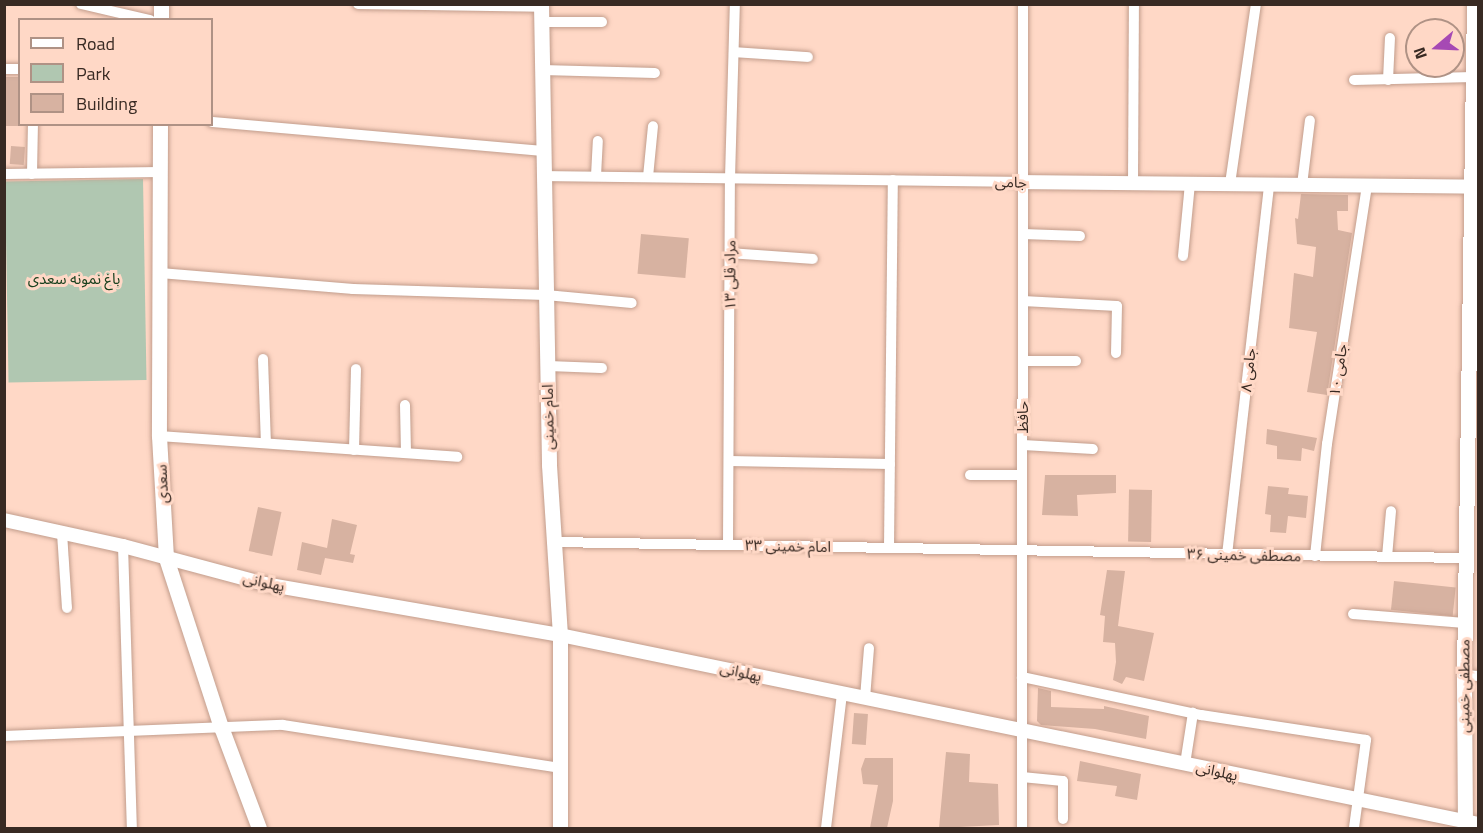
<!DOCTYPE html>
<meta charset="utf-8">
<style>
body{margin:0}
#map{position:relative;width:1483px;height:833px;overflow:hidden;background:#ffd8c6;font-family:"Titillium Web","Noto Sans Arabic",sans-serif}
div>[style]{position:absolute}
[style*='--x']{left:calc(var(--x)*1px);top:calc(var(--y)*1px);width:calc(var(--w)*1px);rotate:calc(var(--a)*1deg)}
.green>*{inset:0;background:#b0c7b1;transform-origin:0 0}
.building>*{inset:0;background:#d7b2a1;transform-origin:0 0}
.roads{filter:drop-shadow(0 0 2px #c29d8c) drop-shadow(0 0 2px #c29d8c)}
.minor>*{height:10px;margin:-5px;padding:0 5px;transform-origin:5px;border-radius:5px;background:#fff}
.tertiary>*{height:14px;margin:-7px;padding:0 7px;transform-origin:7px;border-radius:7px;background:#fff}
.secondary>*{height:15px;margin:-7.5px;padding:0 7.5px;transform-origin:7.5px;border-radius:7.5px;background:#fff}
span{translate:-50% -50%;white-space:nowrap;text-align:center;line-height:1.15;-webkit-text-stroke:6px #ffd8c6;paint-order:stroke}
.street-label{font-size:15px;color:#382a23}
.park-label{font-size:15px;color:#1a411f}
.frame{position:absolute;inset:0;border:6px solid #382a23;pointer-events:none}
.legend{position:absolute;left:18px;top:18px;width:195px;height:108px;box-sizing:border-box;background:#ffd8c6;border:2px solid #af9285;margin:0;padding:8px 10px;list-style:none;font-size:18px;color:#382a23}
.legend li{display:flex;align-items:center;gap:12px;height:30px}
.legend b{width:30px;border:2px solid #af9285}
.north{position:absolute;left:1405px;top:18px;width:60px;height:60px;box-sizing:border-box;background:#ffd8c6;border:2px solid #af9285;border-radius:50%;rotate:251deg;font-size:16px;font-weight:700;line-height:24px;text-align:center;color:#382a23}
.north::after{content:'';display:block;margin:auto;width:21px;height:27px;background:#a649b4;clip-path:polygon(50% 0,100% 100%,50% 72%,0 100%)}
</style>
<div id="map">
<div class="green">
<div style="left:143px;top:179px;width:201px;height:138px;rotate:89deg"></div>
</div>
<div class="building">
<div style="left:4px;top:77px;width:16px;height:49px"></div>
<div style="left:11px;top:146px;width:14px;height:18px;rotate:4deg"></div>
<div style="clip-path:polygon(1301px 194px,1348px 195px,1348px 211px,1337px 211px,1338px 230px,1352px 233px,1327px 395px,1307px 392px,1317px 332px,1289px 328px,1294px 273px,1313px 277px,1316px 247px,1297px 244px,1295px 218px,1298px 219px)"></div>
<div style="left:641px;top:234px;width:48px;height:40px;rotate:5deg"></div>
<div style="clip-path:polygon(1267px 429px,1317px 438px,1314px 451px,1302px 448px,1301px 461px,1277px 459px,1277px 446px,1266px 444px)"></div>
<div style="clip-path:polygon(1045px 475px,1116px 475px,1116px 493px,1077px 495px,1078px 516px,1042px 515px)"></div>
<div style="clip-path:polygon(1268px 486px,1289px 488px,1288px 494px,1308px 496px,1306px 518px,1288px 516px,1286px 533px,1270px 532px,1271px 515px,1265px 514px)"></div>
<div style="left:1152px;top:490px;width:52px;height:23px;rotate:91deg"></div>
<div style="left:258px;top:507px;width:24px;height:45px;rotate:12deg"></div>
<div style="clip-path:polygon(332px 519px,357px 525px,350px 554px,355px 555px,353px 563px,325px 558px,321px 575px,297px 570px,302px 542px,327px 548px)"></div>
<div style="clip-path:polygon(1107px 570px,1125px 571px,1118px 626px,1154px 633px,1144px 681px,1126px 677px,1122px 684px,1113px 680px,1116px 662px,1115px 643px,1103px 642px,1105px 616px,1100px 615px)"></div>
<div style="left:1394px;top:581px;width:62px;height:29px;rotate:6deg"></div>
<div style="clip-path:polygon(1038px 688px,1051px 691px,1051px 707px,1104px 709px,1104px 706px,1149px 716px,1146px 739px,1095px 729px,1041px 725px,1037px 721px)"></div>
<div style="left:854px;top:713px;width:14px;height:31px;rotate:4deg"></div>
<div style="clip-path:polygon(946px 752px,970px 754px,969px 782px,998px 784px,999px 825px,939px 828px)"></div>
<div style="clip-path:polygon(865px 758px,893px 758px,893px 801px,887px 828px,870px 828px,878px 785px,863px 784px,861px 769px)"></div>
<div style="clip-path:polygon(1080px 761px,1141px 774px,1137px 800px,1115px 796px,1117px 786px,1077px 781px)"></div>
</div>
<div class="roads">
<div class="minor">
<div style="--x:81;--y:4;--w:71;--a:13.1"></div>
<div style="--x:358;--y:4;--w:183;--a:0.9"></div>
<div style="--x:542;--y:22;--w:60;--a:0"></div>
<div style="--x:734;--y:52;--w:74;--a:3.9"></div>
<div style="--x:4;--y:69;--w:16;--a:0"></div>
<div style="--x:542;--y:70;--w:113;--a:1.5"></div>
<div style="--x:1354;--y:80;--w:119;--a:-1.4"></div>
<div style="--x:1388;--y:80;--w:42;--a:-87.3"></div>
<div style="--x:212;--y:122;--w:333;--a:5"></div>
<div style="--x:4;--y:174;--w:156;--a:-0.7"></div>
<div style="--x:32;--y:174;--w:50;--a:-88.9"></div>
<div style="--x:544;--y:176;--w:479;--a:0.7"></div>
<div style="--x:596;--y:176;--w:35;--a:-87"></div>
<div style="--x:648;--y:177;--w:51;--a:-84.4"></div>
<div style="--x:1133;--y:183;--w:179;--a:-89.7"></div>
<div style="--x:1230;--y:184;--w:182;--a:-81.8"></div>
<div style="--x:1302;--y:185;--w:65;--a:-83"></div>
<div style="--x:1023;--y:234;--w:57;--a:2"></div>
<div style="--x:730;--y:253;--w:83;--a:4.1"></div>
<div style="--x:1183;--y:256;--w:73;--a:-84.5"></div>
<div style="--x:160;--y:273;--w:194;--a:4.7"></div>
<div style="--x:353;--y:289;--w:193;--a:1.8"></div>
<div style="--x:546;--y:295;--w:86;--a:5.3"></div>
<div style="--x:1023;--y:301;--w:94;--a:3"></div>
<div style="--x:1117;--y:306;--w:47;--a:91.2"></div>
<div style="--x:263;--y:359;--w:84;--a:88"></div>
<div style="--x:1023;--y:361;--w:53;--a:0"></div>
<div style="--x:547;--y:366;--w:55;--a:2.1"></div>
<div style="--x:405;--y:405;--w:48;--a:88.8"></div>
<div style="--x:159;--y:436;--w:299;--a:4"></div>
<div style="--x:1023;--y:445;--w:70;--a:3.3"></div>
<div style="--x:354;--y:450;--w:81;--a:-88.6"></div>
<div style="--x:729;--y:461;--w:161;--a:1.1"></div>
<div style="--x:970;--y:475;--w:52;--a:0"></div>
<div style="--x:62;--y:533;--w:75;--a:86.2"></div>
<div style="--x:554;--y:542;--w:912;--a:1.01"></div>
<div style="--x:728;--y:545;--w:367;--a:-89.7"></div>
<div style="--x:730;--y:178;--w:174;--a:-88.4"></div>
<div style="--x:123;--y:546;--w:282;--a:88.2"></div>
<div style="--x:889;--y:548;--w:368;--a:-89.4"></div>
<div style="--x:1227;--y:555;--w:373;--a:-83.5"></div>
<div style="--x:1315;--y:556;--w:113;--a:-83.9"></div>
<div style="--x:1327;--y:444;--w:262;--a:-81.2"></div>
<div style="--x:1387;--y:557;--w:46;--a:-85"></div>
<div style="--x:1353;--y:614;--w:112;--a:4.6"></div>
<div style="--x:1464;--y:675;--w:14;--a:4"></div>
<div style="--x:1022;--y:677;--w:183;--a:12"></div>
<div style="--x:1201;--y:715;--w:167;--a:8.6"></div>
<div style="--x:1366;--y:740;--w:89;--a:97.8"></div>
<div style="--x:865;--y:698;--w:50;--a:-85.4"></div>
<div style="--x:4;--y:736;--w:279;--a:-2.3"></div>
<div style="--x:283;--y:725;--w:280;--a:8.8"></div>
<div style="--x:1185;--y:764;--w:52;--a:-81.1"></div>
<div style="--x:1022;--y:777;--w:41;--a:5.6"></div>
<div style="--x:1063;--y:781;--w:38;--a:90"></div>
<div style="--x:826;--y:828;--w:136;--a:-83.2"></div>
<div style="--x:1022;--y:828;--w:824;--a:-89.93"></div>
</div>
<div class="tertiary">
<div style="--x:1023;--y:182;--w:455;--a:0.6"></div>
<div style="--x:4;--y:520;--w:122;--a:12.3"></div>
<div style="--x:123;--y:546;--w:147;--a:15"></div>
<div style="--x:265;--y:584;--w:299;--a:9.8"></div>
<div style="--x:560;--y:635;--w:937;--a:11.63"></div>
</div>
<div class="secondary">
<div style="--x:541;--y:4;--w:461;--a:89"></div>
<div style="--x:549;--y:465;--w:170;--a:86.3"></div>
<div style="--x:560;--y:635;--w:193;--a:90"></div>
<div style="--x:161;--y:20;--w:16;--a:-90"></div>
<div style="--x:160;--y:124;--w:312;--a:90.2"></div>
<div style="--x:159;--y:436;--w:122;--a:86.7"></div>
<div style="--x:166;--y:558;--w:178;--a:72"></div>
<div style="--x:221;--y:727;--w:108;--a:69.4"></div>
<div style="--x:1465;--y:828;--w:153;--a:-90.4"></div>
<div style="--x:1464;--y:675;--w:671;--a:-89.15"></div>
</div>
</div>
<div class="street-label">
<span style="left:1011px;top:182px;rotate:1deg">جامی</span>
<span style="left:730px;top:275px;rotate:-90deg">مراد قلی ۱۳</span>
<span style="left:1248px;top:370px;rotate:-84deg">جامی ۸</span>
<span style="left:1338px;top:370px;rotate:-81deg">جامی ۱۰</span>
<span style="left:548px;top:417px;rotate:-91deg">امام خمینی</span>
<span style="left:1023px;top:417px;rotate:-90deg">حافظ</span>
<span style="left:162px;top:484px;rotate:-93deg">سعدی</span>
<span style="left:788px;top:546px;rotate:1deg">امام خمینی ۳۳</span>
<span style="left:1244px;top:555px;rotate:1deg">مصطفی خمینی ۳۶</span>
<span style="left:264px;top:582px;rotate:12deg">پهلوانی</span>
<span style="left:741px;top:672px;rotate:12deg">پهلوانی</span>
<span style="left:1464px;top:686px;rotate:-90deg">مصطفی خمینی</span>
<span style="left:1217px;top:771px;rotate:12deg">پهلوانی</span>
</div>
<div class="park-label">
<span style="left:74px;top:279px">باغ نمونه سعدی</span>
</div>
<div class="frame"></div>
<ul class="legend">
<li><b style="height:8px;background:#fff"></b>Road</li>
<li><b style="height:16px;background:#b0c7b1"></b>Park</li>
<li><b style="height:16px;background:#d7b2a1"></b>Building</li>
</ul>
<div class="north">N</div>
</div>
